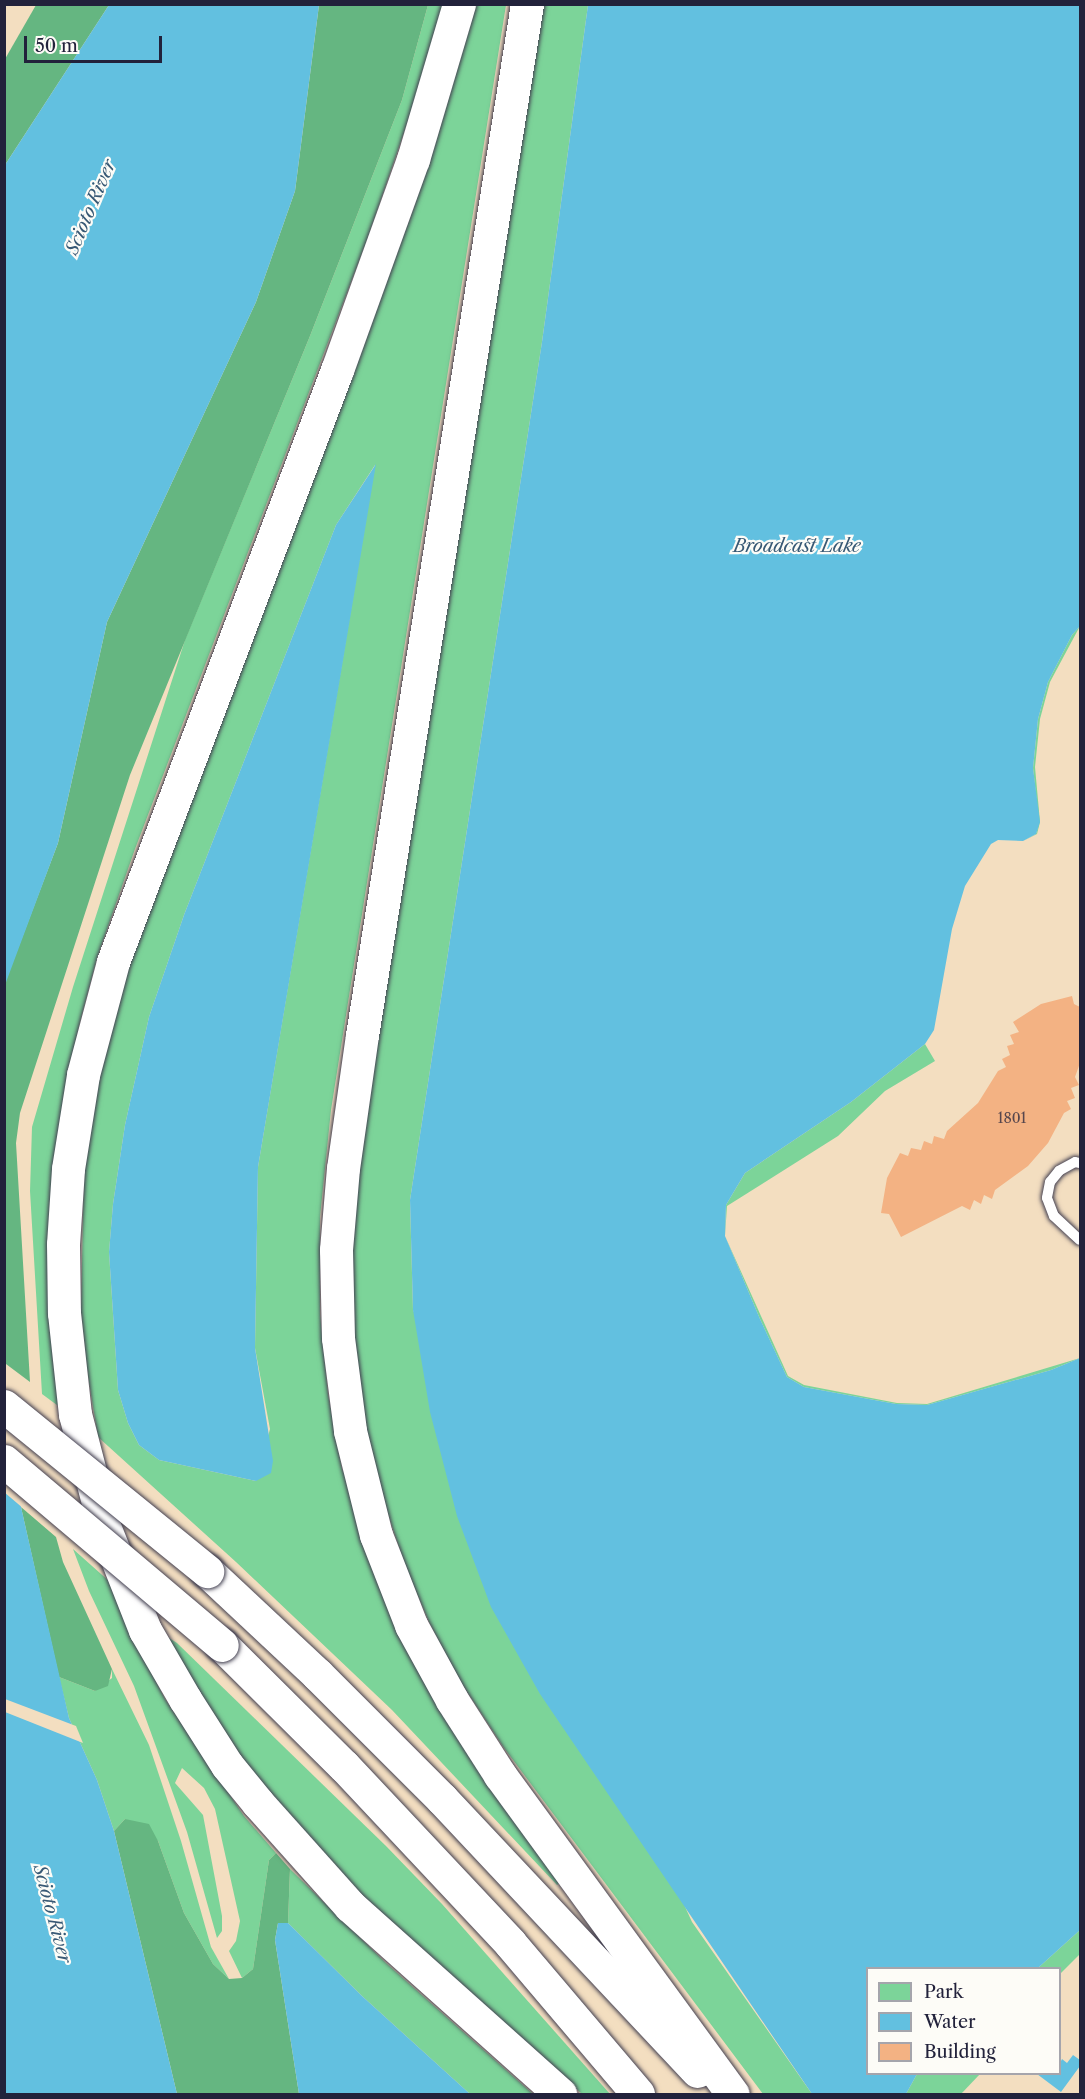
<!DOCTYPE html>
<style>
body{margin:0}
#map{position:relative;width:1085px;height:2099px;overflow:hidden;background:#f3dec0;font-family:"Libre Caslon Text",serif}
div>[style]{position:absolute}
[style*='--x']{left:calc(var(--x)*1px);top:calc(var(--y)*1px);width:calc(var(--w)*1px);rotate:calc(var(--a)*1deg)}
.green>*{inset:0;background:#7cd499}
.forest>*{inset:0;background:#65b681}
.water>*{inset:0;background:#62c0e0}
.pier>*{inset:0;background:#f3dec0}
.building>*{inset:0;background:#f3b283}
.roads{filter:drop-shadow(0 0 2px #413e4f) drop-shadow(0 0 2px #413e4f)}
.lane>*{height:10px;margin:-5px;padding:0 5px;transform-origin:5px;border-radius:5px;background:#fff}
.highway>*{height:33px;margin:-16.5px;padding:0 16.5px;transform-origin:16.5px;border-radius:16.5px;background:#fff}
.bridges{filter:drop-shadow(0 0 2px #413e4f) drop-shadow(0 0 2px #413e4f)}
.highway-bridge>*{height:33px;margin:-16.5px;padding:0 16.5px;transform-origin:16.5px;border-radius:16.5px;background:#fff}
span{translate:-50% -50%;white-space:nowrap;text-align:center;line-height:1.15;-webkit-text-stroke:4.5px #fdfcf7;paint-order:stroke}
.number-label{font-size:14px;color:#56464d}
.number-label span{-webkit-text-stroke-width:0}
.water-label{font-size:18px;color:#385975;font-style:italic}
.frame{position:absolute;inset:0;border:6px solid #22223b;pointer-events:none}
.legend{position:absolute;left:866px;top:1967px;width:195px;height:108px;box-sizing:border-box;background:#fdfcf7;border:2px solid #a5a5ac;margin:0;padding:8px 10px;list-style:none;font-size:18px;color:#22223b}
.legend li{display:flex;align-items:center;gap:12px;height:30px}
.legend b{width:30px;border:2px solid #a5a5ac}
.scale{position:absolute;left:24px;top:36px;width:138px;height:27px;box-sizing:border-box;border:3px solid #22223b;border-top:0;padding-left:8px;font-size:18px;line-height:21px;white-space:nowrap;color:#22223b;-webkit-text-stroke:4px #fdfcf7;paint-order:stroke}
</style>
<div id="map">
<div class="green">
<div style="clip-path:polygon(428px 5px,444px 5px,412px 109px,367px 240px,135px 849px,97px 958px,80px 1022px,66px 1083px,61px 1408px,42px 1394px,30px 1191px,32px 1127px,73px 987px,185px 640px,310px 336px,402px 100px)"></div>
<div style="clip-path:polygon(evenodd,476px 5px,506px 5px,331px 1110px,320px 1217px,320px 1314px,328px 1394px,342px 1469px,562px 1881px,557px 1885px,392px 1710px,236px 1562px,98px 1437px,87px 1370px,81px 1312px,84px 1165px,93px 1104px,108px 1035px,129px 965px,413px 210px,476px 5px,375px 465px,258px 1167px,255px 1348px,270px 1429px,256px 1481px,159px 1460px,139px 1445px,128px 1423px,118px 1390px,109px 1252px,113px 1204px,125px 1125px,149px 1017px,184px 915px,336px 525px,375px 465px)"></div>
<div style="clip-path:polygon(540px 5px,588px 5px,542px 342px,410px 1200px,413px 1310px,692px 1922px,812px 2094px,763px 2094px,504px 1748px,460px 1681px,430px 1624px,406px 1568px,388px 1514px,368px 1439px,354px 1370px,350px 1246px,357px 1141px)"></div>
<div style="clip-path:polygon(1080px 626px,1050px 682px,1040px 719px,1035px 767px,1040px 822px,1037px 834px,1023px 841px,1036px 834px,1039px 822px,1033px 768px,1038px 719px,1048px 682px,1072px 635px)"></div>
<div style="clip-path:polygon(925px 1044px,935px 1061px,885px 1091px,838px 1136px,727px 1206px,725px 1236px,788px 1376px,804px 1385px,897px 1403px,927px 1404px,1080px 1358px,1051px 1370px,927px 1405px,896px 1404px,804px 1387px,787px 1377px,760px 1319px,725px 1236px,726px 1205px,745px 1173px,851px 1102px)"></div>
<div style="clip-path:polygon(73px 1549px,110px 1582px,128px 1627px,165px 1699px,244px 1816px,276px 1853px,269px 1860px,253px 1969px,242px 1978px,229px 1951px,236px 1941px,240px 1921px,215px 1809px,204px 1788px,182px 1768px,175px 1783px,203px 1815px,222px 1916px,222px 1931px,217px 1938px,187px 1832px,134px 1686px,89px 1591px)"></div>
<div style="clip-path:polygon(166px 1636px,177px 1643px,386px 1846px,442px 1904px,610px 2094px,582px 2094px,352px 1887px,268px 1796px,211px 1717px)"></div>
<div style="clip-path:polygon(112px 1669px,149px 1745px,181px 1841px,211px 1947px,229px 1979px,213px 1964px,184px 1913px,158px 1841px,125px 1819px,114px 1831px,97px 1780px,69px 1718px,59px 1677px,95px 1691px,112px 1678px)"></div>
<div style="clip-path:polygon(290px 1869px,386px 1963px,533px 2094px,470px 2094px,362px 1996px,288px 1923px)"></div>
<div style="clip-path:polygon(1080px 1930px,1080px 1954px,1060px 1974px,1060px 1968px,1038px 1968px)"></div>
<div style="clip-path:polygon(917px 2074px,980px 2074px,961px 2094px,906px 2094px)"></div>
</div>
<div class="forest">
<div style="clip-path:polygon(36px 5px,109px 5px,5px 165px,5px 59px)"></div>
<div style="clip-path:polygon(319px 5px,428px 5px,402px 100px,310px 336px,130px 775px,20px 1113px,16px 1143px,30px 1382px,6px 1364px,5px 1353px,4px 985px,58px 843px,107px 622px,256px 302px,295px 191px)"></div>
<div style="clip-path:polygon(21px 1507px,56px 1537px,63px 1562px,112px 1669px,108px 1686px,95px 1691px,59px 1677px)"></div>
<div style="clip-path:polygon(125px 1819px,149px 1824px,158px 1841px,184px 1913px,213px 1964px,229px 1979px,242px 1978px,253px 1969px,269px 1860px,276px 1853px,290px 1869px,288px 1923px,278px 1923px,275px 1940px,299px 2094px,177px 2094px,114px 1831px)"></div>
</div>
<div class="water">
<div style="clip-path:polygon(109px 5px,319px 5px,295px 191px,256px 302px,107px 622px,58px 843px,5px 985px,5px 165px)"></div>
<div style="clip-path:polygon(588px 5px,1080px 5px,1080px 626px,1072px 635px,1048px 682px,1038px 719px,1033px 768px,1040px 822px,1036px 834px,1023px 841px,998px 840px,991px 844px,965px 886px,952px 929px,934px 1030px,925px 1044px,851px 1102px,745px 1173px,726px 1205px,725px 1236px,760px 1319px,787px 1377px,804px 1387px,896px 1404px,927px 1405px,1051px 1370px,1080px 1358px,1080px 1930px,1038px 1968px,868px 1968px,868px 2074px,917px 2074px,906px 2094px,812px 2094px,540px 1694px,491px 1607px,457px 1516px,430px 1412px,413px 1310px,410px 1200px,542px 342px)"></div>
<div style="clip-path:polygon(376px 464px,258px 1167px,255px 1348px,273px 1461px,271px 1473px,256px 1481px,159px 1460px,139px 1445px,128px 1423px,118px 1390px,109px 1252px,113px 1204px,125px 1125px,149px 1017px,184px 915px,336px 525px)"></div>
<div style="clip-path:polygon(4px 1353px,21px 1507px,69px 1718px,97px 1780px,114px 1831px,177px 2094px,5px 2094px)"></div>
<div style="clip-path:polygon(278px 1923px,288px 1923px,362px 1996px,470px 2094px,299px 2094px,275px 1940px)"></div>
<div style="clip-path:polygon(1073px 2055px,1080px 2060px,1080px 2066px,1061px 2092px,1037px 2074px,1060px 2074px,1060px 2063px,1062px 2059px,1067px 2063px)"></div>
</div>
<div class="pier">
<div style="clip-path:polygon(5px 1364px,9px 1368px,24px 1509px,4px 1492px)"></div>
<div style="clip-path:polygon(5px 1699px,76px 1726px,83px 1743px,5px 1712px)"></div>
</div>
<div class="building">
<div style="clip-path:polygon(1072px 996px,1074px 1004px,1080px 1007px,1080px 1063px,1075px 1077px,1079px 1085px,1071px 1088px,1075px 1098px,1067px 1101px,1071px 1109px,1064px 1113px,1048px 1143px,1028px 1166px,995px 1190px,992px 1199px,984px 1195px,981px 1204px,974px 1200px,970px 1210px,962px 1206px,901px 1237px,889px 1214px,881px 1213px,887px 1178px,900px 1153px,908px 1156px,911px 1148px,921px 1150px,924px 1141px,932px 1144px,934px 1136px,944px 1139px,947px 1131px,978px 1103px,998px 1071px,1006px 1067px,1002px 1059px,1010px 1055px,1007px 1046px,1014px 1044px,1010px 1035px,1019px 1032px,1013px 1022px,1041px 1004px)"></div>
</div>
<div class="roads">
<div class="lane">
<div style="--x:1080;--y:1163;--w:5;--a:-169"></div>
<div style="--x:1075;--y:1162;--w:18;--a:151"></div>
<div style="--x:1059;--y:1171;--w:14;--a:129"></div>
<div style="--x:1050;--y:1182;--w:16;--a:101"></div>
<div style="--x:1047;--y:1198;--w:19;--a:69"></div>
<div style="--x:1054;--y:1216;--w:35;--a:43"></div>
</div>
<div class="highway">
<div style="--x:459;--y:4;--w:162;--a:106.5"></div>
<div style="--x:413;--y:159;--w:224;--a:109.8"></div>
<div style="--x:337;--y:370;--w:633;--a:110.73"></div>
<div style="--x:113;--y:962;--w:117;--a:104.9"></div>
<div style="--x:83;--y:1075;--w:95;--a:99.1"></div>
<div style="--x:68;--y:1169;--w:75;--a:93.8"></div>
<div style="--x:63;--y:1244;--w:69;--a:89.2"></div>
<div style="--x:64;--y:1313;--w:102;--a:83.8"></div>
<div style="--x:75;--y:1414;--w:116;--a:75.5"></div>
<div style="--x:104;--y:1526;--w:112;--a:68.5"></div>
<div style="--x:145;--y:1630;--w:80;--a:59.9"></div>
<div style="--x:185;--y:1699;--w:78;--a:57.5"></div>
<div style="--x:227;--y:1765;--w:49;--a:50.8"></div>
<div style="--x:258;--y:1803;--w:138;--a:48.2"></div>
<div style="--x:350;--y:1906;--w:282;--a:41.8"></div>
<div style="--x:527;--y:4;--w:1044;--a:99.09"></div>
<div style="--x:362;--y:1035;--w:134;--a:98.1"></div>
<div style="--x:343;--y:1168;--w:82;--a:94.9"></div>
<div style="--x:336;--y:1250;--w:88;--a:88.7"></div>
<div style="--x:338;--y:1338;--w:94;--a:82.6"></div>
<div style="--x:350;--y:1431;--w:107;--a:76"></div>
<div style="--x:376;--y:1535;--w:97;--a:68.7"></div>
<div style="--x:411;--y:1625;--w:85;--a:61.3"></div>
<div style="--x:452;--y:1700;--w:89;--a:57.4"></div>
<div style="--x:500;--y:1775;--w:395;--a:53.9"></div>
<div style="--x:207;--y:1571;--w:151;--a:43.1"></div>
<div style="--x:317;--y:1674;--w:177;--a:45"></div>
<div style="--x:442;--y:1799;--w:373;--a:46.8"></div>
<div style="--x:222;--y:1645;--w:172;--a:44.8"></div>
<div style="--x:344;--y:1766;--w:243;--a:46.8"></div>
<div style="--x:510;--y:1943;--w:198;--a:49.7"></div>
</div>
</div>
<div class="bridges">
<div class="highway-bridge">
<div style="--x:4;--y:1406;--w:262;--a:39.1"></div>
<div style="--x:4;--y:1461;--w:285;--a:40.2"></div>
</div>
</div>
<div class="number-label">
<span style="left:1012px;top:1118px">1801</span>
</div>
<div class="water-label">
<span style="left:91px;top:207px;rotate:-67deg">Scioto River</span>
<span style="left:797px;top:546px">Broadcast Lake</span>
<span style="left:52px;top:1914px;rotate:75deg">Scioto River</span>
</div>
<div class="frame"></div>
<ul class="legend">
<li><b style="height:16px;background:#7cd499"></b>Park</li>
<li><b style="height:16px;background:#62c0e0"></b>Water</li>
<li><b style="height:16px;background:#f3b283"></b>Building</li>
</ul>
<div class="scale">50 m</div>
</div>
